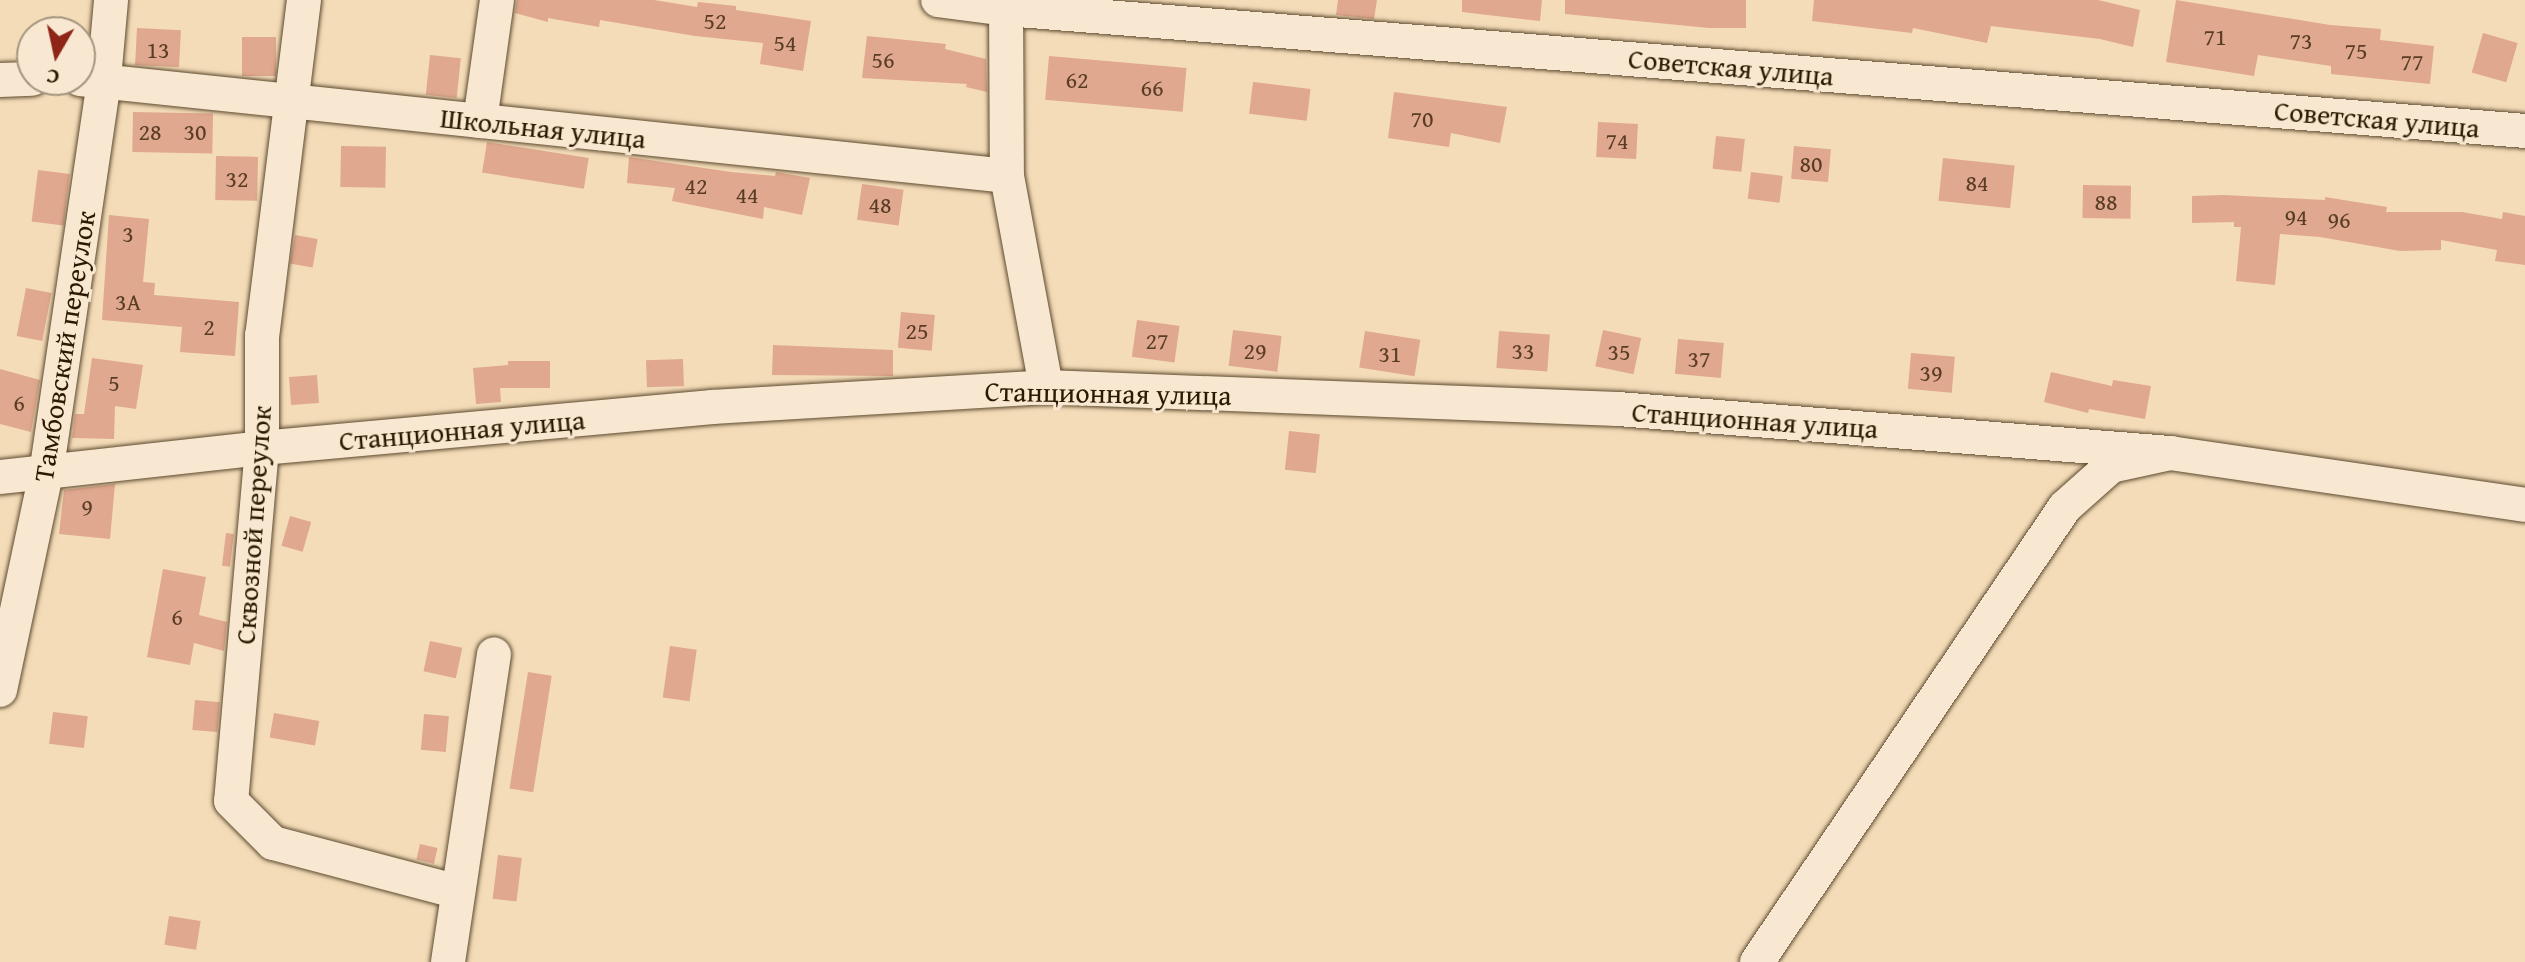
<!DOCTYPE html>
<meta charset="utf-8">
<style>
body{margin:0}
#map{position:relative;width:2525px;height:962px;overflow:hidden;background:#f4dcb8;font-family:"Gentium Book Plus",serif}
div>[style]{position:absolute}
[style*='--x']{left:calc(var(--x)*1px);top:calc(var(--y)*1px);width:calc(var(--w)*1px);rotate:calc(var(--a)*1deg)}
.building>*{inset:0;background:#e0a88e;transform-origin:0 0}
.roads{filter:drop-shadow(0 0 2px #5d4a2f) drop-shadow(0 0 2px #5d4a2f)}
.minor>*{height:34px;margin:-17px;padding:0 17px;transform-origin:17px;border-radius:17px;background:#f8e8d1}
span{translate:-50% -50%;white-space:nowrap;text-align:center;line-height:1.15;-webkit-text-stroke:6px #f8e8d1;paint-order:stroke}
.number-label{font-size:24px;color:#583d24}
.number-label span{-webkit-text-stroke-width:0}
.street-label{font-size:28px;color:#2b1901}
.north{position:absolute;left:16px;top:16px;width:80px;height:80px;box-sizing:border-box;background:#f8e8d1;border:2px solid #a6957e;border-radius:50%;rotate:189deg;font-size:22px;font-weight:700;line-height:32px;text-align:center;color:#2b1901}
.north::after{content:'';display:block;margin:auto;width:28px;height:36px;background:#8f2418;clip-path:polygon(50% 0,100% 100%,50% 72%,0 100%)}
</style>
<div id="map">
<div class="building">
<div style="clip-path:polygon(517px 0,654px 0,697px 7px,698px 2px,736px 6px,736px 10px,811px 21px,803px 71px,760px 64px,763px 43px,695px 36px,600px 20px,599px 27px,548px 18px,548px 22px,515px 13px)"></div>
<div style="clip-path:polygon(1338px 0,1377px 0,1374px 19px,1336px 15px)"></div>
<div style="clip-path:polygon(1462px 0,1542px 0,1540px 21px,1462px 12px)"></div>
<div style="clip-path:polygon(1565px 0,1746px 0,1746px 28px,1709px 28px,1565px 14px)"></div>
<div style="clip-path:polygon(1814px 0,2098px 0,2140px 10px,2133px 47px,2100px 39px,1991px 26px,1987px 43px,1913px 28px,1912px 33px,1812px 21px)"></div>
<div style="clip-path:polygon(2176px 0,2330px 25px,2381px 29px,2380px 40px,2434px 46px,2430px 84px,2331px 74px,2331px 66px,2258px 55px,2254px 76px,2166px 62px)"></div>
<div style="left:137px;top:28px;width:44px;height:37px;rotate:3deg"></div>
<div style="left:2483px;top:33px;width:36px;height:41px;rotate:16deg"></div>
<div style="clip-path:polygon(867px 36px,946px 44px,945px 49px,986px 59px,987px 92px,966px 87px,967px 84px,862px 78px)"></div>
<div style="left:242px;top:37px;width:34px;height:39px"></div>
<div style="left:430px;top:55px;width:31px;height:40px;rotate:6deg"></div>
<div style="left:1049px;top:56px;width:138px;height:44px;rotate:5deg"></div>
<div style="left:1253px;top:82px;width:58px;height:32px;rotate:7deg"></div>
<div style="clip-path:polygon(1394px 92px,1507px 107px,1500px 143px,1451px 133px,1449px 147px,1388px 138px)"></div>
<div style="left:133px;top:112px;width:80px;height:40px;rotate:1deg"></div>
<div style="left:1598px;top:122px;width:40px;height:35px;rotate:3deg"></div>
<div style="left:1716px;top:136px;width:29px;height:33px;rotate:6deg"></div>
<div style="left:487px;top:142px;width:103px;height:31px;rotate:9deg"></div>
<div style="left:341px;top:146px;width:45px;height:41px;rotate:1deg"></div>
<div style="left:1794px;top:146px;width:37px;height:33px;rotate:5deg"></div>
<div style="left:216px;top:156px;width:42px;height:44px;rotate:1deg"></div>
<div style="clip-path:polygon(629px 157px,731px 172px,775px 176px,776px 172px,810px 178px,802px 215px,764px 207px,763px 219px,672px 201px,675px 188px,627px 183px)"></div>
<div style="left:1943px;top:158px;width:72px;height:43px;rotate:6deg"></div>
<div style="left:38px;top:170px;width:32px;height:52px;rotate:7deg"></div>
<div style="left:1751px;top:172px;width:32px;height:27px;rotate:7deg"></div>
<div style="left:862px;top:184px;width:42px;height:36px;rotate:8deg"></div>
<div style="left:2083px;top:185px;width:48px;height:33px;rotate:1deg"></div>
<div style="clip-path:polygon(2224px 195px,2325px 200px,2325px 197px,2387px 207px,2386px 212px,2462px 212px,2502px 219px,2503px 212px,2525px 216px,2525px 265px,2495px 261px,2497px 250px,2441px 240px,2441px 250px,2400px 251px,2320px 237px,2280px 234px,2275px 285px,2236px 281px,2241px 227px,2234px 227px,2234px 222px,2192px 223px,2192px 196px)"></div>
<div style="clip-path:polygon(109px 215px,149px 219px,143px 282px,155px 283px,154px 295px,239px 302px,235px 356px,180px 352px,182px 327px,102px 320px)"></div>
<div style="left:295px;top:235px;width:23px;height:29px;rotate:10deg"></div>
<div style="left:26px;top:288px;width:26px;height:49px;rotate:11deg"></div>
<div style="left:901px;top:312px;width:34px;height:36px;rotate:5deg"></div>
<div style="left:1137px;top:320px;width:43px;height:37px;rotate:8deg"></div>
<div style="left:1233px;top:330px;width:49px;height:36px;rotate:7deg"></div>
<div style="left:1603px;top:330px;width:39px;height:37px;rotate:12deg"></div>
<div style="left:1365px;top:331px;width:56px;height:37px;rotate:9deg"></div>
<div style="left:1499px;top:331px;width:51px;height:37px;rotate:4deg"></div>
<div style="left:1678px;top:339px;width:46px;height:35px;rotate:5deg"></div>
<div style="clip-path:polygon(773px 345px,893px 350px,893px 376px,772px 375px)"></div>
<div style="left:1911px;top:353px;width:44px;height:36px;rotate:5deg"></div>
<div style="clip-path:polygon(92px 358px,143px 365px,136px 409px,115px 406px,114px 439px,72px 438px,75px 414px,84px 414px)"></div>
<div style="left:683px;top:359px;width:27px;height:37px;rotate:88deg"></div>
<div style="clip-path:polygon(508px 361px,550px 361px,550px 388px,500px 388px,501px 402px,476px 404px,473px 368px,508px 365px)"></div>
<div style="clip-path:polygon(0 369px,40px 380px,31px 432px,0 424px)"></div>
<div style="clip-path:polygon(2051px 372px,2112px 386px,2113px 380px,2151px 386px,2145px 419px,2089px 409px,2088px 413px,2044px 402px)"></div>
<div style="left:317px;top:375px;width:28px;height:28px;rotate:86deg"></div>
<div style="left:1289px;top:431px;width:31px;height:39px;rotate:6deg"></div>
<div style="clip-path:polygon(115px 484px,110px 539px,59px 534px,64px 490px)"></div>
<div style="left:290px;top:516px;width:22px;height:31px;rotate:16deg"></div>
<div style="left:226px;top:533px;width:8px;height:33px;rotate:7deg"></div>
<div style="clip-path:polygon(163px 569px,206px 577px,199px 615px,227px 622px,224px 651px,194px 643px,190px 665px,147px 657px)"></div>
<div style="left:430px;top:641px;width:33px;height:31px;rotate:12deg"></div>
<div style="left:670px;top:646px;width:27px;height:52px;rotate:8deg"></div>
<div style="left:528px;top:672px;width:24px;height:118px;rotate:9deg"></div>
<div style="left:195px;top:700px;width:25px;height:30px;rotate:5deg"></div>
<div style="left:53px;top:712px;width:35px;height:32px;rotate:7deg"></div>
<div style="left:274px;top:713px;width:46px;height:25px;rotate:10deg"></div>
<div style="left:424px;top:714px;width:25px;height:36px;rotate:5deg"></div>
<div style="left:420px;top:844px;width:18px;height:16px;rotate:13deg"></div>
<div style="left:498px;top:855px;width:24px;height:44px;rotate:7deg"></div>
<div style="left:169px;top:916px;width:32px;height:29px;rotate:9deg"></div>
</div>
<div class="roads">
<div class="minor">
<div style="--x:304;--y:0;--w:338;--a:97.1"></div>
<div style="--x:262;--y:335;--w:113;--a:90"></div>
<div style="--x:262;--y:448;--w:354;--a:95"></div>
<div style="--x:231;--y:801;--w:59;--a:45"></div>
<div style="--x:273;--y:843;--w:191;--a:14.8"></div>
<div style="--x:938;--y:0;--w:69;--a:7.5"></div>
<div style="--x:1006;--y:9;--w:1524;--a:4.59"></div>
<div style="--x:1006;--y:0;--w:176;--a:89.7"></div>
<div style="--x:1007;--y:176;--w:215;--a:79.5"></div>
<div style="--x:80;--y:79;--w:932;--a:5.97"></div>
<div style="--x:0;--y:80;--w:32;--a:-2"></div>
<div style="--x:480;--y:121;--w:122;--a:-82"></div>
<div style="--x:0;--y:477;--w:264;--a:-6.3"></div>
<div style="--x:262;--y:448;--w:452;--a:-5.2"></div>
<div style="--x:712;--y:407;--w:335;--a:-3.4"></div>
<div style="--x:1046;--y:387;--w:572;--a:2.2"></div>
<div style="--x:1618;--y:409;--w:554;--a:4.56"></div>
<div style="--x:0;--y:690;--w:221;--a:-78"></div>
<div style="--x:46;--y:474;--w:399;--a:-81.6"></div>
<div style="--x:104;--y:79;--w:79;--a:-84.9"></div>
<div style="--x:448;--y:962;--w:311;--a:-81.5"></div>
<div style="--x:1757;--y:962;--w:549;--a:-55.91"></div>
<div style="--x:2065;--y:507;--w:62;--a:-41.7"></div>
<div style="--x:2111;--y:466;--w:60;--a:-12.4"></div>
<div style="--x:2170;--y:453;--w:359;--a:8.3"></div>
</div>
</div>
<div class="number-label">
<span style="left:715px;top:21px">52</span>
<span style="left:2215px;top:37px">71</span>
<span style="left:2301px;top:41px">73</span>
<span style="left:785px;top:43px">54</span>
<span style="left:158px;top:50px">13</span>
<span style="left:2356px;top:51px">75</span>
<span style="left:883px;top:60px">56</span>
<span style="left:2412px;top:62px">77</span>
<span style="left:1077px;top:80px">62</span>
<span style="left:1152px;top:88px">66</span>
<span style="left:1422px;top:119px">70</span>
<span style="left:150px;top:132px">28</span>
<span style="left:195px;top:132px">30</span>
<span style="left:1617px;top:141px">74</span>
<span style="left:1811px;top:164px">80</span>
<span style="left:237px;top:179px">32</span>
<span style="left:1977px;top:183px">84</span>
<span style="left:696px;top:186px">42</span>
<span style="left:747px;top:195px">44</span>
<span style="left:2106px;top:202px">88</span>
<span style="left:880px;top:205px">48</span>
<span style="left:2296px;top:217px">94</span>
<span style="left:2339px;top:220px">96</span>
<span style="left:128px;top:234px">3</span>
<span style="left:128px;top:302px">3А</span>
<span style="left:209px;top:327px">2</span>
<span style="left:917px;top:331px">25</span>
<span style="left:1157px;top:341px">27</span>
<span style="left:1255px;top:351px">29</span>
<span style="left:1523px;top:351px">33</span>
<span style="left:1619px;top:352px">35</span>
<span style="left:1390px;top:354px">31</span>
<span style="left:1699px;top:359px">37</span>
<span style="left:1931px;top:373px">39</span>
<span style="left:114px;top:383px">5</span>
<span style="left:19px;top:403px">6</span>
<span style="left:87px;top:507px">9</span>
<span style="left:177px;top:617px">6</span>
</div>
<div class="street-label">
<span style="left:1731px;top:67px;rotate:5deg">Советская улица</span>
<span style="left:2377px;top:119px;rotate:5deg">Советская улица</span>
<span style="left:543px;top:128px;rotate:6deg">Школьная улица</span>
<span style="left:64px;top:346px;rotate:-81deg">Тамбовский переулок</span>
<span style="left:1108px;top:393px;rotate:1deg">Станционная улица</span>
<span style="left:1755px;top:420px;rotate:4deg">Станционная улица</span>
<span style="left:462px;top:430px;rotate:-5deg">Станционная улица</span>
<span style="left:253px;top:525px;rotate:-86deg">Сквозной переулок</span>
</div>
<div class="north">С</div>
</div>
